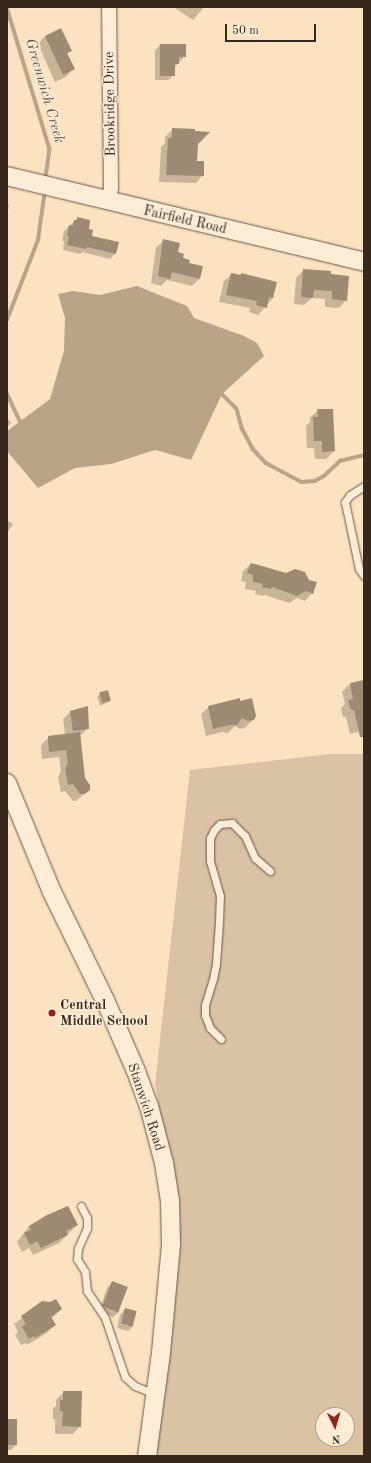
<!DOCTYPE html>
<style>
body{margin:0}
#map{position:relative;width:371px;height:1463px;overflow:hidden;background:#fbe2c0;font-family:"Old Standard TT",serif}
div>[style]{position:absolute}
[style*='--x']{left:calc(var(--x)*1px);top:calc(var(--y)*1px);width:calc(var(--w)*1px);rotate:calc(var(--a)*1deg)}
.green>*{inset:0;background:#dac2a4}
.water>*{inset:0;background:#b9a389}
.shadow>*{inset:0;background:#0003}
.stream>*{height:3.5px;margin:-1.75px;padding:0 1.75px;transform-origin:1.75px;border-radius:1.75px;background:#b9a389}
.building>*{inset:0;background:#9e8972;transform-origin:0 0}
.roads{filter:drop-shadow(0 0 1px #6a5646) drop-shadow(0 0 1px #6a5646)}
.service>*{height:7px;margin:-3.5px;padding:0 3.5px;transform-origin:3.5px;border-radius:3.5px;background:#fcecd6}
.minor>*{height:14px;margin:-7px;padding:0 7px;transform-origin:7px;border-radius:7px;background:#fcecd6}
.tertiary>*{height:18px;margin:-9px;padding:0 9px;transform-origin:9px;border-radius:9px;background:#fcecd6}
.dots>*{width:11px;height:11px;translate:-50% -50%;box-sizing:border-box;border:2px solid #fcecd6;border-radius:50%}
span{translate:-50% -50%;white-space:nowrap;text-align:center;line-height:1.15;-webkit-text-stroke:3px #fcecd6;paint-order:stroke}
.street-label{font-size:14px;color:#39281d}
.poi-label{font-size:14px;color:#39281d;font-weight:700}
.left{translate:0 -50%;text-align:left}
.water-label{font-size:15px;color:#5f4d3d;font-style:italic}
.frame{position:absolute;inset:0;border:8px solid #39281d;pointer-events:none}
.north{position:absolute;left:315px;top:1407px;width:40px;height:40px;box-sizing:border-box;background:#fcecd6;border:1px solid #ae9e8c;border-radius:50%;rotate:175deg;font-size:11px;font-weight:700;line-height:16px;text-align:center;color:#39281d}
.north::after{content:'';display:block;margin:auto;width:14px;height:18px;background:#8f2418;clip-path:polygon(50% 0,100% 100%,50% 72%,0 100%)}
.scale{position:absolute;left:225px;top:24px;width:91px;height:18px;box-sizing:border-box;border:2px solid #39281d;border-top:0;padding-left:5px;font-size:12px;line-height:14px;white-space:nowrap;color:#39281d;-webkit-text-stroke:3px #fcecd6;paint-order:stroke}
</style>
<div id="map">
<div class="green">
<div style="clip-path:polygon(evenodd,330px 754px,364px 754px,364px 1456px,151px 1456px,180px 1241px,155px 1084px,190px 770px,330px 754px,323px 1415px,347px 1415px,347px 1439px,323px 1439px,323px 1415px)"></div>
</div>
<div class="water">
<div style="clip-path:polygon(137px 286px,187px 306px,194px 318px,244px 336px,257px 343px,264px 356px,222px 394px,191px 460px,155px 450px,111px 464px,75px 468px,38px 488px,7px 451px,7px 431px,50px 399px,64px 351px,65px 318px,58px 294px,73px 291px,100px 295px)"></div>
</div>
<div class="shadow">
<div style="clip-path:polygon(204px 7px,193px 20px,175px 8px,176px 7px)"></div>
<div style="clip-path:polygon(45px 36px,71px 50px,67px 54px,73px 69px,66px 77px,55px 82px,38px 44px)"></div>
<div style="clip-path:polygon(160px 45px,185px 56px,174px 68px,174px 75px,168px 80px,155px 80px,155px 51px)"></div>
<div style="clip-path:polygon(173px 129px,197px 144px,196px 162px,203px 175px,196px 183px,159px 182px,161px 147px,165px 143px,165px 137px)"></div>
<div style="clip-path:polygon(7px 204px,9px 204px,7px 219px)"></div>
<div style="clip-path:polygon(78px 218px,88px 230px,91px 237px,115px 254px,110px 259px,82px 252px,80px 254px,63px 250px,64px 241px,62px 241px,64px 231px)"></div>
<div style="clip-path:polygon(164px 240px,188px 264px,199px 279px,192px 286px,167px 280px,161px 286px,151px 283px,156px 248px)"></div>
<div style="clip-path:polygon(304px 270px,346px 300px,339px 308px,325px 307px,325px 299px,312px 298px,304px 305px,294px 304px,296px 278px)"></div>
<div style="clip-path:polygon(232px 274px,240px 276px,241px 274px,273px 298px,258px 315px,249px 312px,250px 308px,219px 302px,224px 281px)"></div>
<div style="clip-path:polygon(318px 410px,334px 451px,326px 459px,315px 459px,314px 448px,307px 448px,306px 426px,310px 422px,310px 418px)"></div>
<div style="clip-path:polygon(7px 418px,11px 423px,7px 427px)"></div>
<div style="clip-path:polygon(7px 520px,13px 524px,7px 533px)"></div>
<div style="clip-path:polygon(251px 564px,312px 593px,305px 601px,297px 598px,289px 603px,265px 595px,263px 596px,255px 594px,256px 591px,245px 589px,246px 582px,241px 581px,243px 571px)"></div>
<div style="clip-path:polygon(364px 681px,364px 727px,358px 732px,350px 734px,346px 717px,343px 717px,341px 708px,345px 704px,342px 692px,350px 684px)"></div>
<div style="clip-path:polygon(107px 691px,110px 701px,100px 706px,97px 696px)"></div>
<div style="clip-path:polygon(87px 707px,88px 728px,80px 736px,84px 779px,89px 790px,76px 801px,73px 801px,65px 791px,61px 792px,58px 777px,61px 771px,59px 757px,42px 759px,41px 745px,49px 737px,65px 735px,63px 719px,71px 711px)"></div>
<div style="clip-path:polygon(209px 707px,253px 720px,245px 728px,240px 729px,235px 726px,228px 733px,222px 732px,206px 736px,201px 714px)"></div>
<div style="clip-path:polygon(77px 1225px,59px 1243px,33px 1255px,29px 1248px,22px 1252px,17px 1242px,29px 1226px)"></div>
<div style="clip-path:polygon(112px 1283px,119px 1312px,113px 1317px,99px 1311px,107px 1288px)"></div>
<div style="clip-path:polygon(42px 1302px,61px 1309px,51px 1319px,55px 1325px,47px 1333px,27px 1345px,26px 1343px,21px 1345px,15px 1335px,18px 1332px,14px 1324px)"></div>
<div style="clip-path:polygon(125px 1309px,133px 1326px,128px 1331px,117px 1328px,120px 1315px)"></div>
<div style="clip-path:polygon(64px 1392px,80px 1426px,73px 1434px,55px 1434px,55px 1419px,53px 1419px,53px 1408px,56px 1406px,56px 1400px)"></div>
<div style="clip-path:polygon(7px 1420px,16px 1445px,11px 1450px,7px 1450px)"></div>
</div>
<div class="stream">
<div style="--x:7;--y:7;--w:148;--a:73.2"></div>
<div style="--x:50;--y:149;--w:30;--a:98"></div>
<div style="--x:7;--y:320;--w:86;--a:-68.8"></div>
<div style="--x:38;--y:240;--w:50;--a:-82"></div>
<div style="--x:7;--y:393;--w:31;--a:65"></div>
<div style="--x:20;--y:421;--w:3;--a:18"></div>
<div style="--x:218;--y:395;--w:4;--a:-14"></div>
<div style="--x:222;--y:394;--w:21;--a:45"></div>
<div style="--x:237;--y:409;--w:20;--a:75"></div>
<div style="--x:242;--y:428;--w:24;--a:62"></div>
<div style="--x:253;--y:449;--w:19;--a:47"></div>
<div style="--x:266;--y:463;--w:40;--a:28"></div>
<div style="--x:301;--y:482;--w:14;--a:-4"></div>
<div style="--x:315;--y:481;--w:10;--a:-29"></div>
<div style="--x:324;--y:476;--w:22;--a:-43"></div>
<div style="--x:340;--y:461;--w:25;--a:-14"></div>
</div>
<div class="building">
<div style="clip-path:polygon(61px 28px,72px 51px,67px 53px,75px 69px,63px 75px,45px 36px)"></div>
<div style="clip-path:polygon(160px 44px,186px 44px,186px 57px,179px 57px,179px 64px,175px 64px,175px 76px,160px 76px)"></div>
<div style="clip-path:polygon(172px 128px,195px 129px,195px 131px,210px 132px,198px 144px,197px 161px,204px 161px,204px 176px,166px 175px,168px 139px,172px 137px)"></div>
<div style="clip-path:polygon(77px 217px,90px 220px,89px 229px,93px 230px,92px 236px,119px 242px,116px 254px,87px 247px,86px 249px,67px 245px,69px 236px,67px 236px,69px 225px,73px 226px,74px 220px,77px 220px)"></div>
<div style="clip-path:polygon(163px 239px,180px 243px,178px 252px,184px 254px,183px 258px,190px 260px,189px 263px,203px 266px,200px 279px,172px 272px,170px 279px,158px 276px)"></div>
<div style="clip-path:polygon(303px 269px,331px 271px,331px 274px,349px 276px,347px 301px,332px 299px,332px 291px,314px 290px,313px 298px,301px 297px)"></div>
<div style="clip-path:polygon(231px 273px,241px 275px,241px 273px,277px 282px,273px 298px,269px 297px,267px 308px,256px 305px,257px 301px,226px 295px)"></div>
<div style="clip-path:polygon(317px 409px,333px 409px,335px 451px,322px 452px,322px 441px,314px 441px,313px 417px,318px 417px)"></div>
<div style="clip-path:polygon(251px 563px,286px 573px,295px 569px,305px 572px,309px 580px,317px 582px,313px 594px,306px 591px,297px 596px,272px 587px,271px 589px,262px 587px,263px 584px,253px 582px,253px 575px,247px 573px)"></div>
<div style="clip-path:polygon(364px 680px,364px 737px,360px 737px,354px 710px,351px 710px,348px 700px,353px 699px,350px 683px)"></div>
<div style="left:108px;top:690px;width:11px;height:9px;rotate:75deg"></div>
<div style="clip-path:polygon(240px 698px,240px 701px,252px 698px,256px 716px,254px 720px,248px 721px,242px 718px,237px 725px,230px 725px,213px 729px,208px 706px)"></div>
<div style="clip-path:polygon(88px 706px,89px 729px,73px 731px,70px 711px)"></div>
<div style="clip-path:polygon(80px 732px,85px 778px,90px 785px,90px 790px,85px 794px,80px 794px,73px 784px,68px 785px,65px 769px,68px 763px,66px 750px,49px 752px,48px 740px,48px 736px)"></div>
<div style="clip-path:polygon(68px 1206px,78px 1225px,66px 1231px,68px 1235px,41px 1248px,37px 1241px,30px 1245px,24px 1233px,31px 1230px,29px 1226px,47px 1215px)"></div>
<div style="left:112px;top:1281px;width:17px;height:27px;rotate:21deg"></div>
<div style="clip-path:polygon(56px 1299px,62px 1309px,51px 1317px,56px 1325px,35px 1338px,34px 1336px,29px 1339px,22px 1327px,26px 1324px,21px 1316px,42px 1301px,50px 1302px)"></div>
<div style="left:125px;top:1308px;width:12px;height:16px;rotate:14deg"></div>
<div style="clip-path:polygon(63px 1391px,82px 1391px,81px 1427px,62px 1426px,63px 1411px,60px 1411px,60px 1400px,63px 1400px)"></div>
<div style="left:7px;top:1419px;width:10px;height:26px"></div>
</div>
<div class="roads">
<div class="service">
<div style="--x:364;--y:486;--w:17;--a:147"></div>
<div style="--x:350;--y:495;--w:9;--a:126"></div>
<div style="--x:345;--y:502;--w:68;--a:78.2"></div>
<div style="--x:359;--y:569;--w:9;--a:54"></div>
<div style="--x:221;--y:1039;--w:16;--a:-135"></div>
<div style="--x:210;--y:1028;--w:14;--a:-111"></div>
<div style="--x:205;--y:1015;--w:10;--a:-90"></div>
<div style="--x:205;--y:1005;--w:27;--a:-73"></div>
<div style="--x:213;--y:979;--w:16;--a:-79"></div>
<div style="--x:216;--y:963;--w:41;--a:-85.8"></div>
<div style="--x:219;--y:922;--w:26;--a:-88"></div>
<div style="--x:220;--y:896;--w:36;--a:-106"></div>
<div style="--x:210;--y:861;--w:23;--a:-90"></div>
<div style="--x:210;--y:838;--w:9;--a:-63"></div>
<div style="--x:214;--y:830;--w:8;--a:-45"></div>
<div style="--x:220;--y:824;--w:12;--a:-5"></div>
<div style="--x:232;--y:823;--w:18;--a:45"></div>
<div style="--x:245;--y:836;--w:24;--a:66"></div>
<div style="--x:255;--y:858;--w:20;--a:41"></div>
<div style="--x:81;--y:1206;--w:13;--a:63"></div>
<div style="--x:87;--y:1218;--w:10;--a:90"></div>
<div style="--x:87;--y:1228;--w:22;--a:114"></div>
<div style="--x:78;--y:1248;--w:11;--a:95"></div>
<div style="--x:77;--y:1259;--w:15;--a:58"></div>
<div style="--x:85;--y:1272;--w:19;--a:84"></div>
<div style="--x:87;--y:1291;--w:32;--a:56"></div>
<div style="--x:105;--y:1318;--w:62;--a:71.3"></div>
<div style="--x:125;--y:1377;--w:13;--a:42"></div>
<div style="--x:135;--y:1386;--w:22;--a:22"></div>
</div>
<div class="minor">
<div style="--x:108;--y:201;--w:13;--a:-77"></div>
<div style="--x:111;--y:188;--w:181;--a:-90.6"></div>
</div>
<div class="tertiary">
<div style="--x:7;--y:176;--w:367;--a:13.5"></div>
<div style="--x:7;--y:783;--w:118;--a:67.6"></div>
<div style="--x:52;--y:892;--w:120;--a:63.9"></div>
<div style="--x:105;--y:1000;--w:77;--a:66.4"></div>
<div style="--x:136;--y:1071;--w:37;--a:70"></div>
<div style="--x:149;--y:1106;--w:59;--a:75.3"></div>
<div style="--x:164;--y:1163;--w:38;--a:81"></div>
<div style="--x:170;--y:1201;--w:44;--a:88.7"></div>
<div style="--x:171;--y:1245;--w:108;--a:95.3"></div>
<div style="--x:161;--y:1353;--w:104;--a:97.7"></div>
</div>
</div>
<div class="dots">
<div style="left:52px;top:1013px;background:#8f2418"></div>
</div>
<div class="street-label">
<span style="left:110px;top:104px;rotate:-91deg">Brookridge Drive</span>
<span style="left:185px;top:220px;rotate:13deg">Fairfield Road</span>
<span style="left:146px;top:1107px;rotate:72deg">Stanwich Road</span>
</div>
<div class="poi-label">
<span class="left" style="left:60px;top:1013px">Central<br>Middle School</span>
</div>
<div class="water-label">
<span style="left:44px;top:91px;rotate:74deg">Greenwich Creek</span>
</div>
<div class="frame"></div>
<div class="north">N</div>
<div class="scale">50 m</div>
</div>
